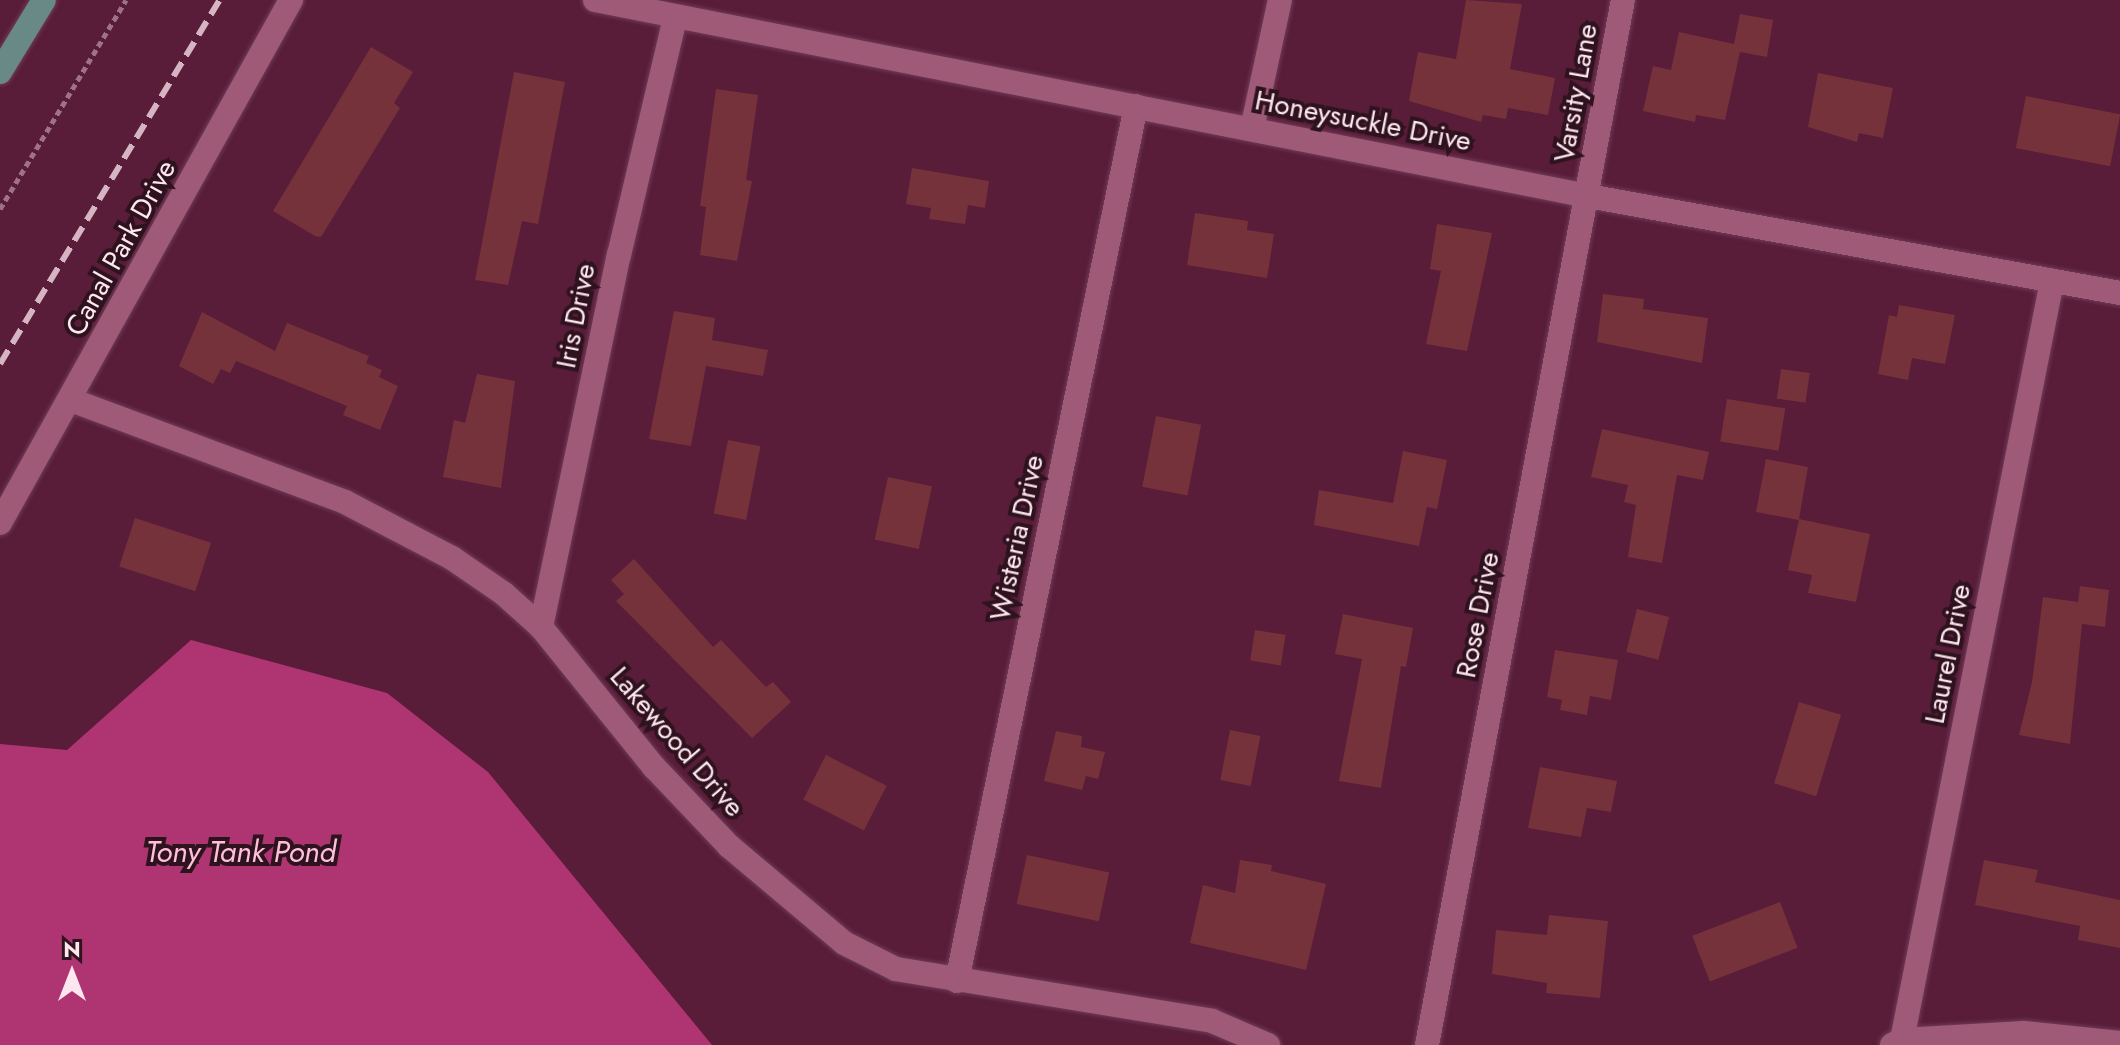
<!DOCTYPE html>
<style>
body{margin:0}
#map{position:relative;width:2120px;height:1045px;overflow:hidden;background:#591c39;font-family:Jost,sans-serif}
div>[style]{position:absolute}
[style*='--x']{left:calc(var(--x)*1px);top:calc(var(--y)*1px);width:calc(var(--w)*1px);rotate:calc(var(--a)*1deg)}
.water>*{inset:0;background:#af3472}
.building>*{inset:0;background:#76323b;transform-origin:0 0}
.path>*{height:5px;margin-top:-2.5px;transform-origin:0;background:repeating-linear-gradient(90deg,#9f7286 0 6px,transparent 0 10px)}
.roads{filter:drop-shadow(0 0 2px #6e3c57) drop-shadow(0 0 2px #6e3c57)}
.minor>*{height:24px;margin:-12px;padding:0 12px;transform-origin:12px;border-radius:12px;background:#9f5a78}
.major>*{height:24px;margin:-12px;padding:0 12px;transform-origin:12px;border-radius:12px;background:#688985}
.rail>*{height:6px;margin-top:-3px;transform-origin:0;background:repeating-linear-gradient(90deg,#d6b5c2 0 16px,transparent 0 24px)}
span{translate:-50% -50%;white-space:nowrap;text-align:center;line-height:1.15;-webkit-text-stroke:8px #2e131f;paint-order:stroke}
.street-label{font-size:28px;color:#fee6ef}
.water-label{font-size:30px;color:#ffbfd8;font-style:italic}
.north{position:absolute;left:32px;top:933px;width:80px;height:80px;-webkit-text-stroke:6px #2e131f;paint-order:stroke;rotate:0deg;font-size:22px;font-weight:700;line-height:32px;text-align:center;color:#fee6ef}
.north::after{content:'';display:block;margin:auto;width:28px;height:36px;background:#fee6ef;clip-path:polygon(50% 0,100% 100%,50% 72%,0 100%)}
</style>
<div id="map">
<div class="water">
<div style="clip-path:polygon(191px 640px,387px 693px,488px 772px,712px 1045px,0 1045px,0 744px,67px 750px)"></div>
</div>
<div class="building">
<div style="clip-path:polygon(1466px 0,1522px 4px,1510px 69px,1555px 78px,1548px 115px,1508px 108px,1506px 119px,1483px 115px,1481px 122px,1409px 101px,1418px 52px,1456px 59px)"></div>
<div style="clip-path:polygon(1740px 14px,1773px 20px,1767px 57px,1740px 52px,1725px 120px,1696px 115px,1695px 122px,1643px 111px,1653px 66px,1671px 70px,1679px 32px,1734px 44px)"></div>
<div style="clip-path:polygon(371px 47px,413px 72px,394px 103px,400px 108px,321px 237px,315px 236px,273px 211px)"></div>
<div style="clip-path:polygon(514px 72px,565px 82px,538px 224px,522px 221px,508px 285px,475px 280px)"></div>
<div style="clip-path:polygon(1818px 73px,1893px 88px,1883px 138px,1859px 133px,1857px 142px,1808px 127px)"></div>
<div style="clip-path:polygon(716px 89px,758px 95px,746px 180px,752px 181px,737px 261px,700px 255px,706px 207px,700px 206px)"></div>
<div style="left:2026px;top:96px;width:96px;height:53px;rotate:11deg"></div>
<div style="clip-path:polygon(912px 168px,989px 181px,985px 208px,968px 205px,965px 224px,929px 219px,931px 208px,906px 204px)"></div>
<div style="clip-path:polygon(1195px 213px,1248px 221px,1247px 230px,1274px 234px,1267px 278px,1187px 265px)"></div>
<div style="clip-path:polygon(1437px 224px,1492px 233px,1467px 351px,1426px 344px,1441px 271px,1430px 269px)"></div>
<div style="clip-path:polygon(1603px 294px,1644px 299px,1643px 309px,1708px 318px,1702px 363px,1597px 342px)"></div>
<div style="clip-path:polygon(1899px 305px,1955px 315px,1945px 364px,1912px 358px,1908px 380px,1878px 374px,1889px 315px,1897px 317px)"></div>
<div style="clip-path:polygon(674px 311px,715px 318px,712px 340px,768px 350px,763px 376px,706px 366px,691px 446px,649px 439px)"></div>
<div style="clip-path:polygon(202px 312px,275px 351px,287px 323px,369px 356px,366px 363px,382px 370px,379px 377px,398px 386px,380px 430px,343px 415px,347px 406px,236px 361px,230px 373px,221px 369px,213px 384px,179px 366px)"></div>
<div style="left:1781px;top:369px;width:29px;height:30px;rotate:8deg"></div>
<div style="clip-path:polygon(477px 374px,515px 381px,501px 488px,443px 477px,454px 420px,465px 423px)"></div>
<div style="left:1727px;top:399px;width:59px;height:43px;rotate:9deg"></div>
<div style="left:1156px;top:416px;width:46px;height:72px;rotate:11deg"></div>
<div style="clip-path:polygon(1602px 429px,1709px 452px,1703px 480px,1677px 475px,1662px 563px,1628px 557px,1636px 505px,1624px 502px,1628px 485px,1591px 477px)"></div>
<div style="left:728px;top:440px;width:33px;height:75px;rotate:11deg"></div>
<div style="clip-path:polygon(1403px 451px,1447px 460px,1437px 509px,1427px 507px,1419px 546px,1314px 525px,1319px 490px,1393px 503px)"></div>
<div style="clip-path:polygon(1766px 459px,1808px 467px,1799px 519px,1870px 534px,1856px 602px,1808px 593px,1812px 575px,1788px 570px,1799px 520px,1756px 512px)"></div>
<div style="left:888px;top:477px;width:45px;height:64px;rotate:12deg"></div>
<div style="left:135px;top:518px;width:80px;height:51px;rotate:18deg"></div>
<div style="clip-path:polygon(634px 559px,713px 647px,721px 640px,766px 687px,773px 682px,791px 702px,752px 738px,616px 601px,624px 594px,611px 580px)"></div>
<div style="clip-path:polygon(2080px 586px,2109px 590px,2105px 627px,2082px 624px,2070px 744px,2019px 735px,2032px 682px,2043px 597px,2078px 602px)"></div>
<div style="left:1637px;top:609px;width:33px;height:44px;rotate:14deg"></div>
<div style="clip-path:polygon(1343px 614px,1413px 628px,1406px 667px,1401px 666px,1381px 788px,1339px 781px,1362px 659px,1335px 654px)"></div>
<div style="left:1255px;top:630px;width:31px;height:31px;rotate:9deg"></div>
<div style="clip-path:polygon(1555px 650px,1618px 660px,1611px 700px,1590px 696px,1587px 715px,1560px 710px,1562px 700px,1547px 697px)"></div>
<div style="left:1799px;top:702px;width:44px;height:85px;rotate:17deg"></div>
<div style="left:1230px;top:730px;width:31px;height:51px;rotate:11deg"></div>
<div style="clip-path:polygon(1056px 731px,1082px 736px,1081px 747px,1105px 752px,1098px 779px,1086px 776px,1082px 790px,1044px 781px)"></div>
<div style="left:826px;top:755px;width:68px;height:50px;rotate:27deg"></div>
<div style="clip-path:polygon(1540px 767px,1617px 781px,1611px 812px,1587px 808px,1581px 837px,1528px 828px)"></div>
<div style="left:1027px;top:855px;width:84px;height:50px;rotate:12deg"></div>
<div style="clip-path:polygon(1240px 860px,1272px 865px,1271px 871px,1326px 884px,1306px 970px,1190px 943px,1203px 885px,1235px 893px)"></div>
<div style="clip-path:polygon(1984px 860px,2038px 870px,2035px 882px,2120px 900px,2120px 948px,2078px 940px,2080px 926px,1975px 905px)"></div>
<div style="left:1780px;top:902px;width:49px;height:94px;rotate:69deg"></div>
<div style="clip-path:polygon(1549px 915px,1608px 921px,1600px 998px,1546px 993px,1547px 983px,1492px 974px,1496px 930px,1547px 935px)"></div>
</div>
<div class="path">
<div style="--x:0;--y:209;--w:244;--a:-58.9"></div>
</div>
<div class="roads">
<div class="minor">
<div style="--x:595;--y:0;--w:1012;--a:11.17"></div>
<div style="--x:1588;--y:196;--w:541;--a:10.33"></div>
<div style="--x:1252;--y:129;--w:132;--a:-77.8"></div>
<div style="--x:71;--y:400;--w:292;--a:20.4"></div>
<div style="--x:345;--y:502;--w:121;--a:27.6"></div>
<div style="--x:452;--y:558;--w:62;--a:34.5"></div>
<div style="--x:503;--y:593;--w:51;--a:41.8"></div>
<div style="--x:541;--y:627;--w:180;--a:51.1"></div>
<div style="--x:654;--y:767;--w:109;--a:46.5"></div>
<div style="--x:729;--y:846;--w:150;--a:40.1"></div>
<div style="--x:844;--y:943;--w:58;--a:26.6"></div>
<div style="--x:896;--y:969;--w:320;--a:9.3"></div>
<div style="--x:1212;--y:1021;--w:61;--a:23.2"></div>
<div style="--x:0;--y:523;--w:599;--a:-60.91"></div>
<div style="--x:541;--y:627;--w:380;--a:-78.2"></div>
<div style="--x:619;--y:255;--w:244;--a:-76.7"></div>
<div style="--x:957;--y:981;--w:893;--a:-78.44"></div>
<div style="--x:1902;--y:1040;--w:774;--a:-78.82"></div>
<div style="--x:1427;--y:1045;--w:1063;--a:-79.38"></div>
<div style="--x:1892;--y:1045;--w:11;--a:-27"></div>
<div style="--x:1902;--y:1040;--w:122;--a:-3.3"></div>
<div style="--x:2024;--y:1033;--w:97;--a:5.9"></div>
</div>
<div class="major">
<div style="--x:0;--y:72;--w:84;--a:-58.6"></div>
</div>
</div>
<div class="rail">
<div style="--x:0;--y:364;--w:425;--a:-58.9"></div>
</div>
<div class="street-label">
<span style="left:1576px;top:93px;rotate:-80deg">Varsity Lane</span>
<span style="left:1363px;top:121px;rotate:11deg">Honeysuckle Drive</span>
<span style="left:121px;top:248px;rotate:-61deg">Canal Park Drive</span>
<span style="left:576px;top:316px;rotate:-79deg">Iris Drive</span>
<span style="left:1017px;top:538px;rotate:-78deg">Wisteria Drive</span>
<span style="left:1478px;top:615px;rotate:-79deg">Rose Drive</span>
<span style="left:1948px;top:654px;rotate:-79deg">Laurel Drive</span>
<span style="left:677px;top:742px;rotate:49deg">Lakewood Drive</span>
</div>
<div class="water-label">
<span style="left:241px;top:852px">Tony Tank Pond</span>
</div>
<div class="north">N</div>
</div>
